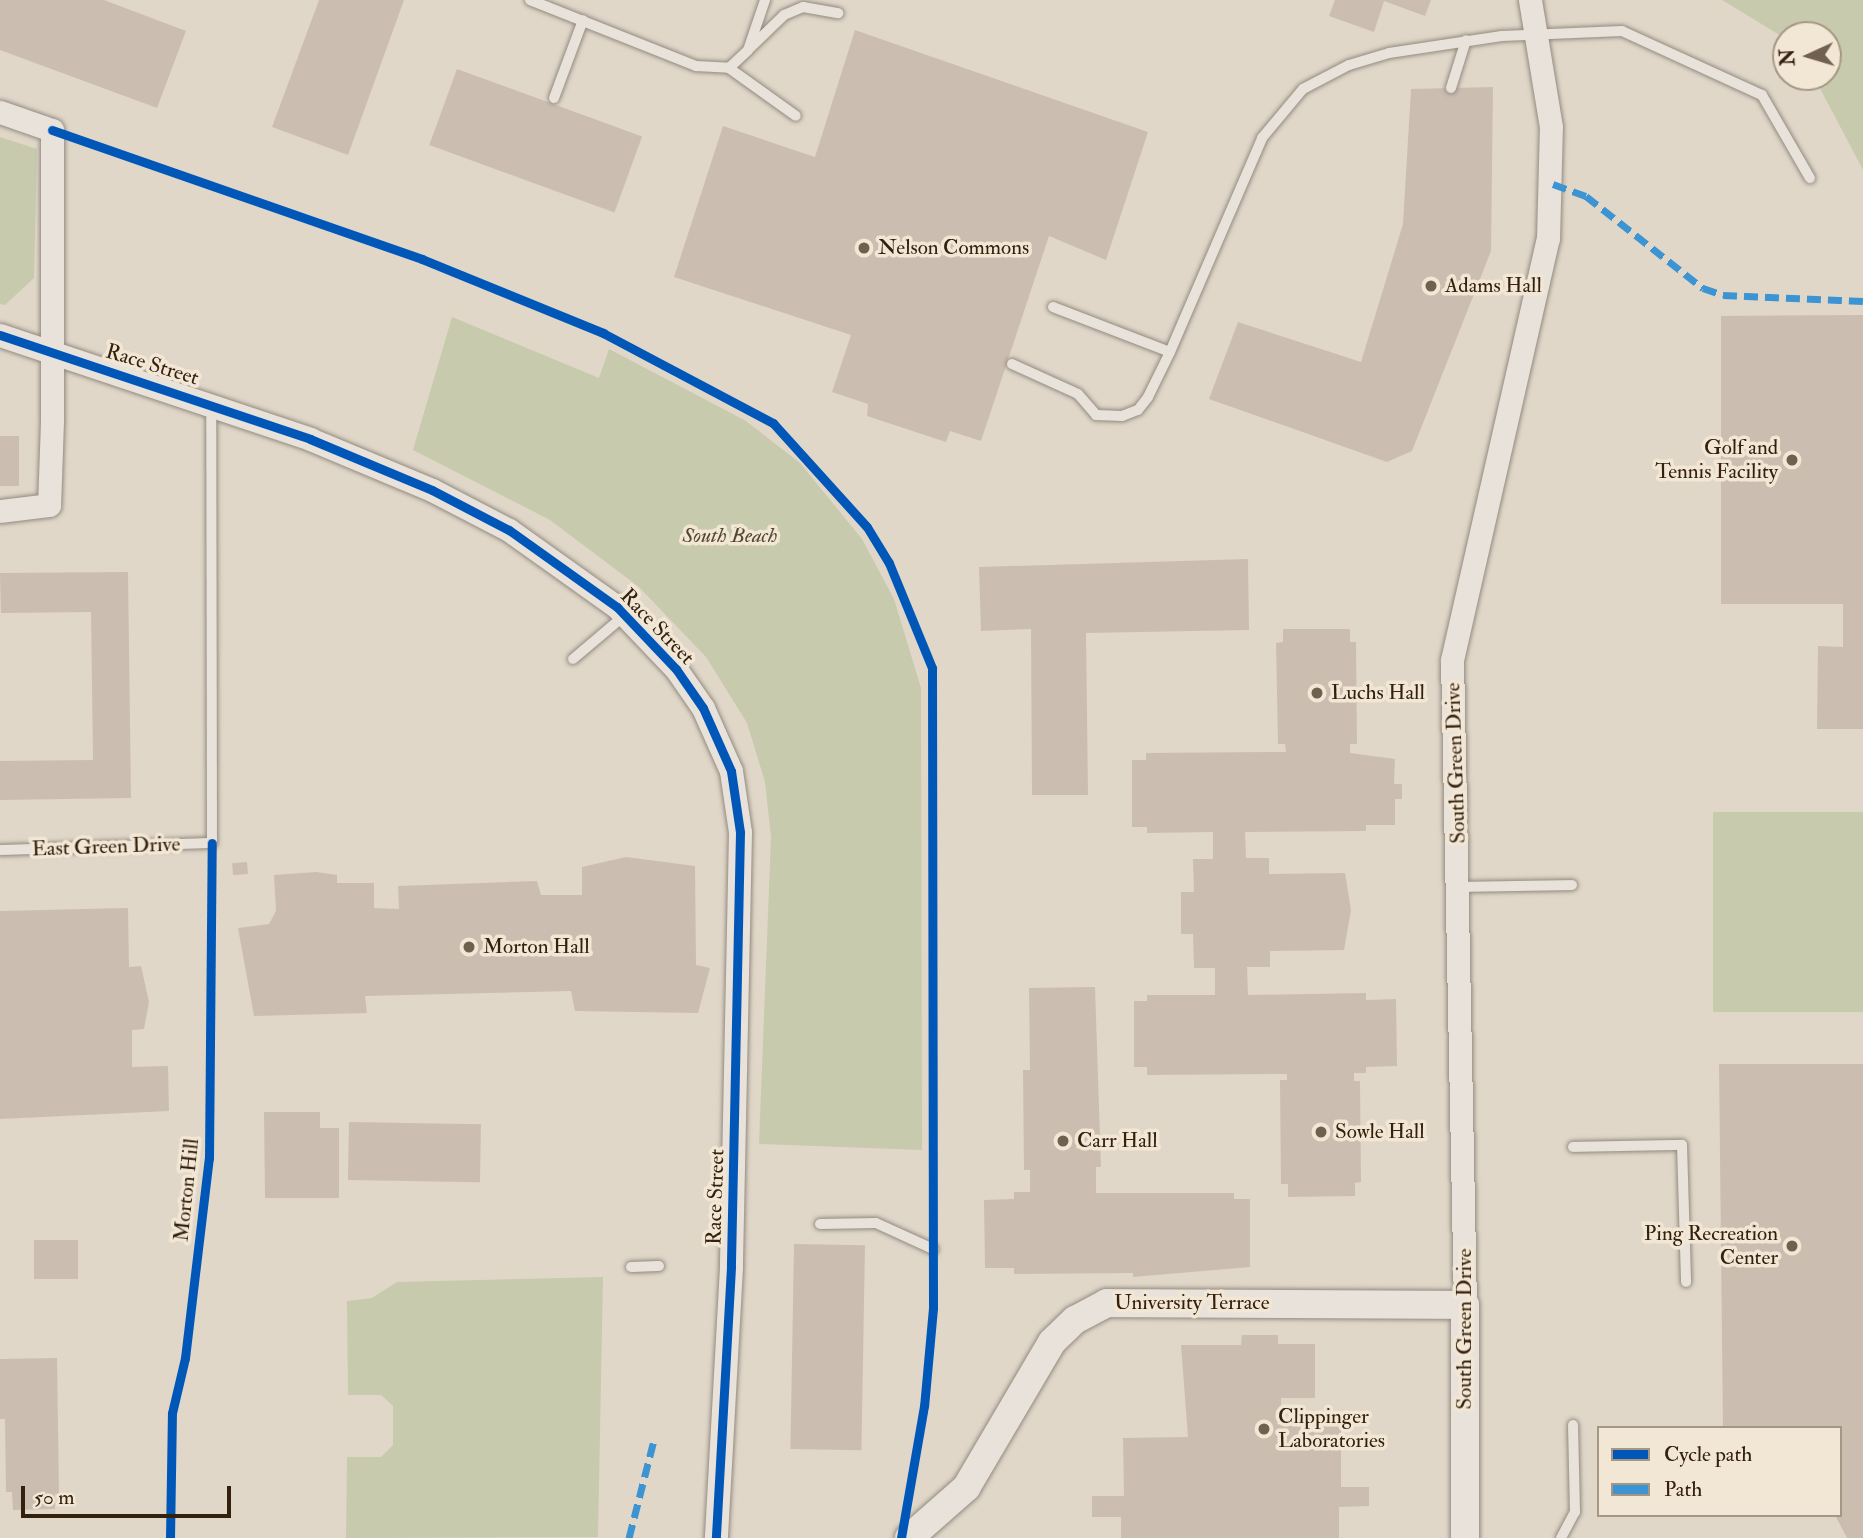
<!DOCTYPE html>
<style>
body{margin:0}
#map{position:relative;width:1863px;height:1538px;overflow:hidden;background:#e0d7c8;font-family:"IM FELL Double Pica",serif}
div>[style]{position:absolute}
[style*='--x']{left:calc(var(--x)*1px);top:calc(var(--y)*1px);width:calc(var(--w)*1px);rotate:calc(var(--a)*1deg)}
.green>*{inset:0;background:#c7caac;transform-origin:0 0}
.building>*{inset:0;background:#ccbdb1;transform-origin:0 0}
.roads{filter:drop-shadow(0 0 2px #938b80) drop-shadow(0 0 2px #938b80)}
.service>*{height:10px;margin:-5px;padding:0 5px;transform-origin:5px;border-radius:5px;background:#e8e2db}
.minor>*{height:23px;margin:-11.5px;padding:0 11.5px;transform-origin:11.5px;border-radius:11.5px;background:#e8e2db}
.tertiary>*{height:28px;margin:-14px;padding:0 14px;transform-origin:14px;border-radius:14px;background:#e8e2db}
.quiet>*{height:7px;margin-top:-3.5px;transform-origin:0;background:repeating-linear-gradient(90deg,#3d94d2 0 14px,transparent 0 21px)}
.cycleway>*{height:9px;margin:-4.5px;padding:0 4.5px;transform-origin:4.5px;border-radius:4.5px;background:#0057b8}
.dots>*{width:19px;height:19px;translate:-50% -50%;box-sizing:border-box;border:4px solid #f2e6d5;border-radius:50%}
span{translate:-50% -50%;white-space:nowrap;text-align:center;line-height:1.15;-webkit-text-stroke:7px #f2e6d5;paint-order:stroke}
.poi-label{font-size:21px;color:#33200d}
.left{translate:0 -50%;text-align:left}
.right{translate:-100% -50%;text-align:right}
.street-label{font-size:21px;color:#33200d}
.park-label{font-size:21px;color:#53482f;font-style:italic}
.legend{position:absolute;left:1597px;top:1426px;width:245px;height:91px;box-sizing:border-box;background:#f2e6d5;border:2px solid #a69785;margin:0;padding:9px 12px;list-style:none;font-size:21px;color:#33200d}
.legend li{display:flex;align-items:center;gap:14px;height:35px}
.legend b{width:35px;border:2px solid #a69785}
.north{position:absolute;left:1772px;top:21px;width:70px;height:70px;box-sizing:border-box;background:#f2e6d5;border:2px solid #a69785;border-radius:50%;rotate:266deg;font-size:19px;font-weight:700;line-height:28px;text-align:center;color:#33200d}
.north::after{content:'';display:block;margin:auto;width:24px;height:32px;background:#70604e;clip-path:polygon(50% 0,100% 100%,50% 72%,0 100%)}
.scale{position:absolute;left:21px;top:1486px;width:210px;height:32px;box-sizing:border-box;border:4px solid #33200d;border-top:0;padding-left:9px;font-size:21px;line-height:24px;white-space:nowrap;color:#33200d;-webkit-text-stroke:5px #f2e6d5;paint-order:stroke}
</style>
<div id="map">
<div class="green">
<div style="clip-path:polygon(1722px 0,1863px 0,1863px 170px,1814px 77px,1828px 77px,1828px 35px,1786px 35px,1786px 39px)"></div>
<div style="clip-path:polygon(0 137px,37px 149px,34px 278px,5px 305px,0 304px)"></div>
<div style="clip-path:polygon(452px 317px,599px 378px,609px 349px,746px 421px,800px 463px,862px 539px,894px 599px,921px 688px,922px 1150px,759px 1144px,771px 837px,765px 782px,747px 723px,706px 657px,639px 587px,550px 520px,413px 450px)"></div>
<div style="left:1863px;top:812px;width:200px;height:150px;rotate:90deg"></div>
<div style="clip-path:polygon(603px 1277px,598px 1537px,346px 1538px,347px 1457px,381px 1457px,393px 1445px,393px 1406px,381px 1395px,348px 1395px,347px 1301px,372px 1298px,397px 1282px)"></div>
</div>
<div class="building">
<div style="clip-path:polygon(0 0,104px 0,186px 31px,157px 108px,0 50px)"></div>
<div style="clip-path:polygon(319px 0,404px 0,348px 155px,272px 127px)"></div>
<div style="clip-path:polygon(1335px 0,1431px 0,1425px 16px,1384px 1px,1374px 32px,1329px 16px)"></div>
<div style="clip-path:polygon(855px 30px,1148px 132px,1106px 260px,1049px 236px,981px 441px,950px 431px,946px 442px,867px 416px,868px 404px,832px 392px,851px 335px,674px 277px,723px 126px,815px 157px)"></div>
<div style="left:457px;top:69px;width:197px;height:81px;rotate:20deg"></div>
<div style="clip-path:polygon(1493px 87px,1491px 251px,1412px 451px,1387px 462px,1209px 399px,1238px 322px,1361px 362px,1403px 224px,1411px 89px)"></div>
<div style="clip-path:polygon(1863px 315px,1863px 729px,1817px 729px,1818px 646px,1843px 647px,1843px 604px,1721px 604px,1721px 316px)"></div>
<div style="left:0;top:436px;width:19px;height:50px"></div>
<div style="clip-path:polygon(1248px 559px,1249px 630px,1086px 633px,1088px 795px,1032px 795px,1031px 629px,981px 631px,979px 567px)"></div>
<div style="clip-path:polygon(128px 572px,131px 798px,0 800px,0 761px,93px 760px,91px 612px,1px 613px,0 573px)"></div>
<div style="clip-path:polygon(1283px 629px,1350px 629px,1350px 642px,1356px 642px,1357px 744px,1350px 744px,1350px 753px,1395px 759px,1394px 784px,1402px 784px,1402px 799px,1395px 799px,1395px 825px,1366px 825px,1366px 831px,1245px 832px,1246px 858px,1269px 858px,1269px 874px,1345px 873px,1351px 910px,1344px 950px,1270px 951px,1270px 967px,1247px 967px,1248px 995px,1366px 993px,1366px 1000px,1396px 999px,1397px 1066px,1366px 1067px,1366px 1073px,1354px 1073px,1354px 1081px,1360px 1081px,1361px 1182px,1355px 1183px,1355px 1196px,1288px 1197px,1288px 1184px,1281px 1184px,1280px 1080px,1287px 1080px,1287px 1074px,1147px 1075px,1147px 1067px,1134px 1067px,1134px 1001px,1147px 1001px,1147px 995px,1215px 995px,1215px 968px,1194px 968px,1193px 934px,1181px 934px,1181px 892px,1194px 892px,1193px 859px,1213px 859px,1213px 832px,1147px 833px,1147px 827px,1132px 827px,1132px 760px,1146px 760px,1146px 753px,1286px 752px,1285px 744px,1278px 744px,1276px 643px,1283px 642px)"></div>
<div style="clip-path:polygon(626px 857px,695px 866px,696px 965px,710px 968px,698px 1013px,575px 1011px,571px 991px,365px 996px,367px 1013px,254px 1016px,238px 928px,269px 924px,276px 911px,274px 875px,316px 872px,337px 875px,337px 883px,374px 883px,374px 908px,399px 909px,398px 886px,537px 881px,541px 895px,582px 895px,582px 867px)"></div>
<div style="left:247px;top:862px;width:12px;height:15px;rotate:85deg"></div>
<div style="clip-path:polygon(128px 908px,129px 967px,141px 966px,149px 1002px,144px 1029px,132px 1030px,132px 1067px,168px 1066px,169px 1111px,0 1119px,0 911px)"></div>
<div style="clip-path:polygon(1095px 987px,1101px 1167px,1096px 1167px,1096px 1193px,1234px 1193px,1234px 1199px,1250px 1199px,1250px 1267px,1133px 1277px,1133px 1273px,1014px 1274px,1014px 1268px,985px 1268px,984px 1200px,1014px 1199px,1014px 1192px,1030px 1192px,1030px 1170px,1024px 1170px,1023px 1070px,1030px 1070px,1029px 988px)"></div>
<div style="clip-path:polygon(1719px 1064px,1863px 1064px,1863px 1538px,1847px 1538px,1835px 1515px,1840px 1515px,1840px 1428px,1723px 1428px)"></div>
<div style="clip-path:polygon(264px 1112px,320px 1112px,320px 1128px,339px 1128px,339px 1198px,265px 1198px)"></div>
<div style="left:349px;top:1122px;width:132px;height:58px;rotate:1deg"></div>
<div style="left:34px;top:1240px;width:44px;height:39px"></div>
<div style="left:794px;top:1244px;width:71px;height:205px;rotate:1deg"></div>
<div style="clip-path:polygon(1242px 1335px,1278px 1335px,1278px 1344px,1315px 1344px,1315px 1398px,1281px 1398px,1281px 1420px,1341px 1420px,1341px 1487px,1369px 1487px,1369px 1506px,1339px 1507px,1339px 1538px,1121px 1538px,1121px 1517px,1092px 1517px,1092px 1496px,1124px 1496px,1123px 1438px,1188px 1437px,1181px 1345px,1241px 1345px)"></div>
<div style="clip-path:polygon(57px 1358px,59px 1493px,55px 1494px,55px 1509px,13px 1510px,12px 1492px,6px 1492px,5px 1419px,0 1419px,0 1359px)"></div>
</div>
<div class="roads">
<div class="service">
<div style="--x:530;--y:0;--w:179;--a:21.7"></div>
<div style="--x:696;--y:66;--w:33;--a:3"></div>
<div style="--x:729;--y:68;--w:26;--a:-43"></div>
<div style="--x:748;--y:50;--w:53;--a:-71.2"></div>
<div style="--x:750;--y:48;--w:47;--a:-44.1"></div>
<div style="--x:784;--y:15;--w:21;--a:-23"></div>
<div style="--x:803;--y:7;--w:36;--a:10"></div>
<div style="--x:729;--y:68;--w:82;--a:35.6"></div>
<div style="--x:1451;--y:88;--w:50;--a:-72.6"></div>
<div style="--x:554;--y:98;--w:83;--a:-69.6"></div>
<div style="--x:1053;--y:307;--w:125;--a:21"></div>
<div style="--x:1170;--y:352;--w:233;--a:-66.7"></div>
<div style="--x:1262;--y:138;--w:64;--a:-50.1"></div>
<div style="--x:1303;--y:89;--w:52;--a:-27.6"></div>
<div style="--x:1349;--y:65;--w:42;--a:-16.7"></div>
<div style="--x:1389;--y:53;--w:114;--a:-8.6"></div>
<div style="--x:1502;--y:36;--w:120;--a:-2.4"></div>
<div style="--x:1622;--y:31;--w:154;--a:24.6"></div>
<div style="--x:1762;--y:95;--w:96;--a:60"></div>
<div style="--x:1012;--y:364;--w:72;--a:24.4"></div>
<div style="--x:1078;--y:394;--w:28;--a:49"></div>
<div style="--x:1096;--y:415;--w:26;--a:2"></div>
<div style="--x:1122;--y:416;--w:17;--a:-21"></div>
<div style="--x:1138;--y:410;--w:16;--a:-52"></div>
<div style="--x:1148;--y:397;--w:50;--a:-63.9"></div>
<div style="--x:573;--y:659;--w:68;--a:-40.2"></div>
<div style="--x:0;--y:850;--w:212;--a:-1.9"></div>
<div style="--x:212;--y:843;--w:425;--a:-90.1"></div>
<div style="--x:1461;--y:887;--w:111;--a:-1"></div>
<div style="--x:1573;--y:1147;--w:109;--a:-1.1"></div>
<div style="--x:1682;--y:1145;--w:137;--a:88.3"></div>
<div style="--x:820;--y:1224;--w:56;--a:-1"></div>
<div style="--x:876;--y:1223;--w:63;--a:24.5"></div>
<div style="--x:631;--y:1267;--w:28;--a:-2"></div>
<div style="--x:1561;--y:1538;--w:30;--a:-62"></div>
<div style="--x:1575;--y:1512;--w:87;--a:-91.3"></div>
</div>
<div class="minor">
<div style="--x:0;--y:112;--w:55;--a:19.1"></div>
<div style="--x:52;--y:130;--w:291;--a:90"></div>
<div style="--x:52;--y:421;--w:84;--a:92"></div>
<div style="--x:49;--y:505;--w:49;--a:173"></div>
<div style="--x:0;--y:335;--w:327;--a:18.5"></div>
<div style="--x:310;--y:439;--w:132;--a:22.7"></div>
<div style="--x:432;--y:490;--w:87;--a:27.5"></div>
<div style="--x:509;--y:530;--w:133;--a:35.5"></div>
<div style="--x:617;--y:607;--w:86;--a:46.4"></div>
<div style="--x:676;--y:669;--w:47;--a:55.3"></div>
<div style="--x:703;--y:708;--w:69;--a:66"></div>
<div style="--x:731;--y:771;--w:62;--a:81.6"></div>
<div style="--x:740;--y:832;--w:435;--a:91.2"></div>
<div style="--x:731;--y:1267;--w:271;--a:93.2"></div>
<div style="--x:1465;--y:1305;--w:645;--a:-91.15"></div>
<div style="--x:1452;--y:660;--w:432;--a:-77.2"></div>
<div style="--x:1548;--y:239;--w:112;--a:-88.5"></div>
<div style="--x:1551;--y:127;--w:129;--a:-99.4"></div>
</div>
<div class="tertiary">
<div style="--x:909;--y:1538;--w:76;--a:-41.3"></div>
<div style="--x:966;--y:1488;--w:169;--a:-59.5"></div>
<div style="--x:1052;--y:1342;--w:32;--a:-44"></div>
<div style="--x:1075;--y:1320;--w:36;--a:-28"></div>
<div style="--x:1107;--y:1303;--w:358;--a:0.3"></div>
<div style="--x:1465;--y:1305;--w:233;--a:90"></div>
</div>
</div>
<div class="quiet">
<div style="--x:1553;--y:184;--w:35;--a:20"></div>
<div style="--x:1586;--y:196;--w:149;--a:38.2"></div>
<div style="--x:1703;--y:288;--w:21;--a:19"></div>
<div style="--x:1723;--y:295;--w:140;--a:2.5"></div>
<div style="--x:629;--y:1538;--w:101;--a:-75.7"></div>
</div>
<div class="cycleway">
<div style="--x:52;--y:130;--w:392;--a:19.2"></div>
<div style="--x:422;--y:259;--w:196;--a:22.2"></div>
<div style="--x:603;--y:333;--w:192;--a:27.9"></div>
<div style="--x:773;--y:423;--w:140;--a:47.9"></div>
<div style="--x:867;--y:527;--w:42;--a:58.6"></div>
<div style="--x:889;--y:563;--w:113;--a:67.7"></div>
<div style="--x:932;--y:668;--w:640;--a:89.91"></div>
<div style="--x:933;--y:1308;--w:98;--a:95.2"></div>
<div style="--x:924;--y:1406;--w:134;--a:99.9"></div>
<div style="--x:0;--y:335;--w:327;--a:18.5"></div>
<div style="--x:310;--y:439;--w:132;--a:22.7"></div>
<div style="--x:432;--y:490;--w:87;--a:27.5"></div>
<div style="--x:509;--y:530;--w:133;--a:35.5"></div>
<div style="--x:617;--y:607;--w:86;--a:46.4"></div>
<div style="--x:676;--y:669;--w:47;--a:55.3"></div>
<div style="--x:703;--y:708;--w:69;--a:66"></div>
<div style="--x:731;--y:771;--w:62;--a:81.6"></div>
<div style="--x:740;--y:832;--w:435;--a:91.2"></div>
<div style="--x:731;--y:1267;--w:271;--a:93.2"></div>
<div style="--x:170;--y:1538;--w:125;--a:-89.1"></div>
<div style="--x:172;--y:1413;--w:57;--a:-76.7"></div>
<div style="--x:185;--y:1358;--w:201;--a:-83.2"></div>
<div style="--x:209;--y:1158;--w:315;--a:-89.5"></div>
</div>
<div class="dots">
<div style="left:864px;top:248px;background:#70604e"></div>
<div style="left:1431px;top:286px;background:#70604e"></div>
<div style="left:1792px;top:460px;background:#70604e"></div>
<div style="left:1317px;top:693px;background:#70604e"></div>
<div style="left:469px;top:947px;background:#70604e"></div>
<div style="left:1321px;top:1132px;background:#70604e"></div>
<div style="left:1063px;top:1141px;background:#70604e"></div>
<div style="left:1792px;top:1246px;background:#70604e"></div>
<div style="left:1264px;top:1429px;background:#70604e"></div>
</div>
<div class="poi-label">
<span class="left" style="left:878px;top:248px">Nelson Commons</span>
<span class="left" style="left:1445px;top:286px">Adams Hall</span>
<span class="right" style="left:1778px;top:460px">Golf and<br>Tennis Facility</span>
<span class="left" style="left:1331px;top:693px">Luchs Hall</span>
<span class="left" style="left:483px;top:947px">Morton Hall</span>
<span class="left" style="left:1335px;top:1132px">Sowle Hall</span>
<span class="left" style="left:1077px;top:1141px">Carr Hall</span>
<span class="right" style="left:1778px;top:1246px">Ping Recreation<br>Center</span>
<span class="left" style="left:1278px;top:1429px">Clippinger<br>Laboratories</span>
</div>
<div class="street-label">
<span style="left:152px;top:365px;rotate:17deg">Race Street</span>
<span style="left:657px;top:627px;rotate:46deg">Race Street</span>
<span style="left:1456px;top:763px;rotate:-92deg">South Green Drive</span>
<span style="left:106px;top:847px;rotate:-2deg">East Green Drive</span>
<span style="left:187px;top:1190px;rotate:-84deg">Morton Hill</span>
<span style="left:716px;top:1197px;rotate:-88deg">Race Street</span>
<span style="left:1192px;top:1303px">University Terrace</span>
<span style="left:1465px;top:1329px;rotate:-90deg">South Green Drive</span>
</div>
<div class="park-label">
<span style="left:730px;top:536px">South Beach</span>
</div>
<ul class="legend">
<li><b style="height:9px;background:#0057b8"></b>Cycle path</li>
<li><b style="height:9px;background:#3d94d2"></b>Path</li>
</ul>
<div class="north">N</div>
<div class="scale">50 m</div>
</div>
